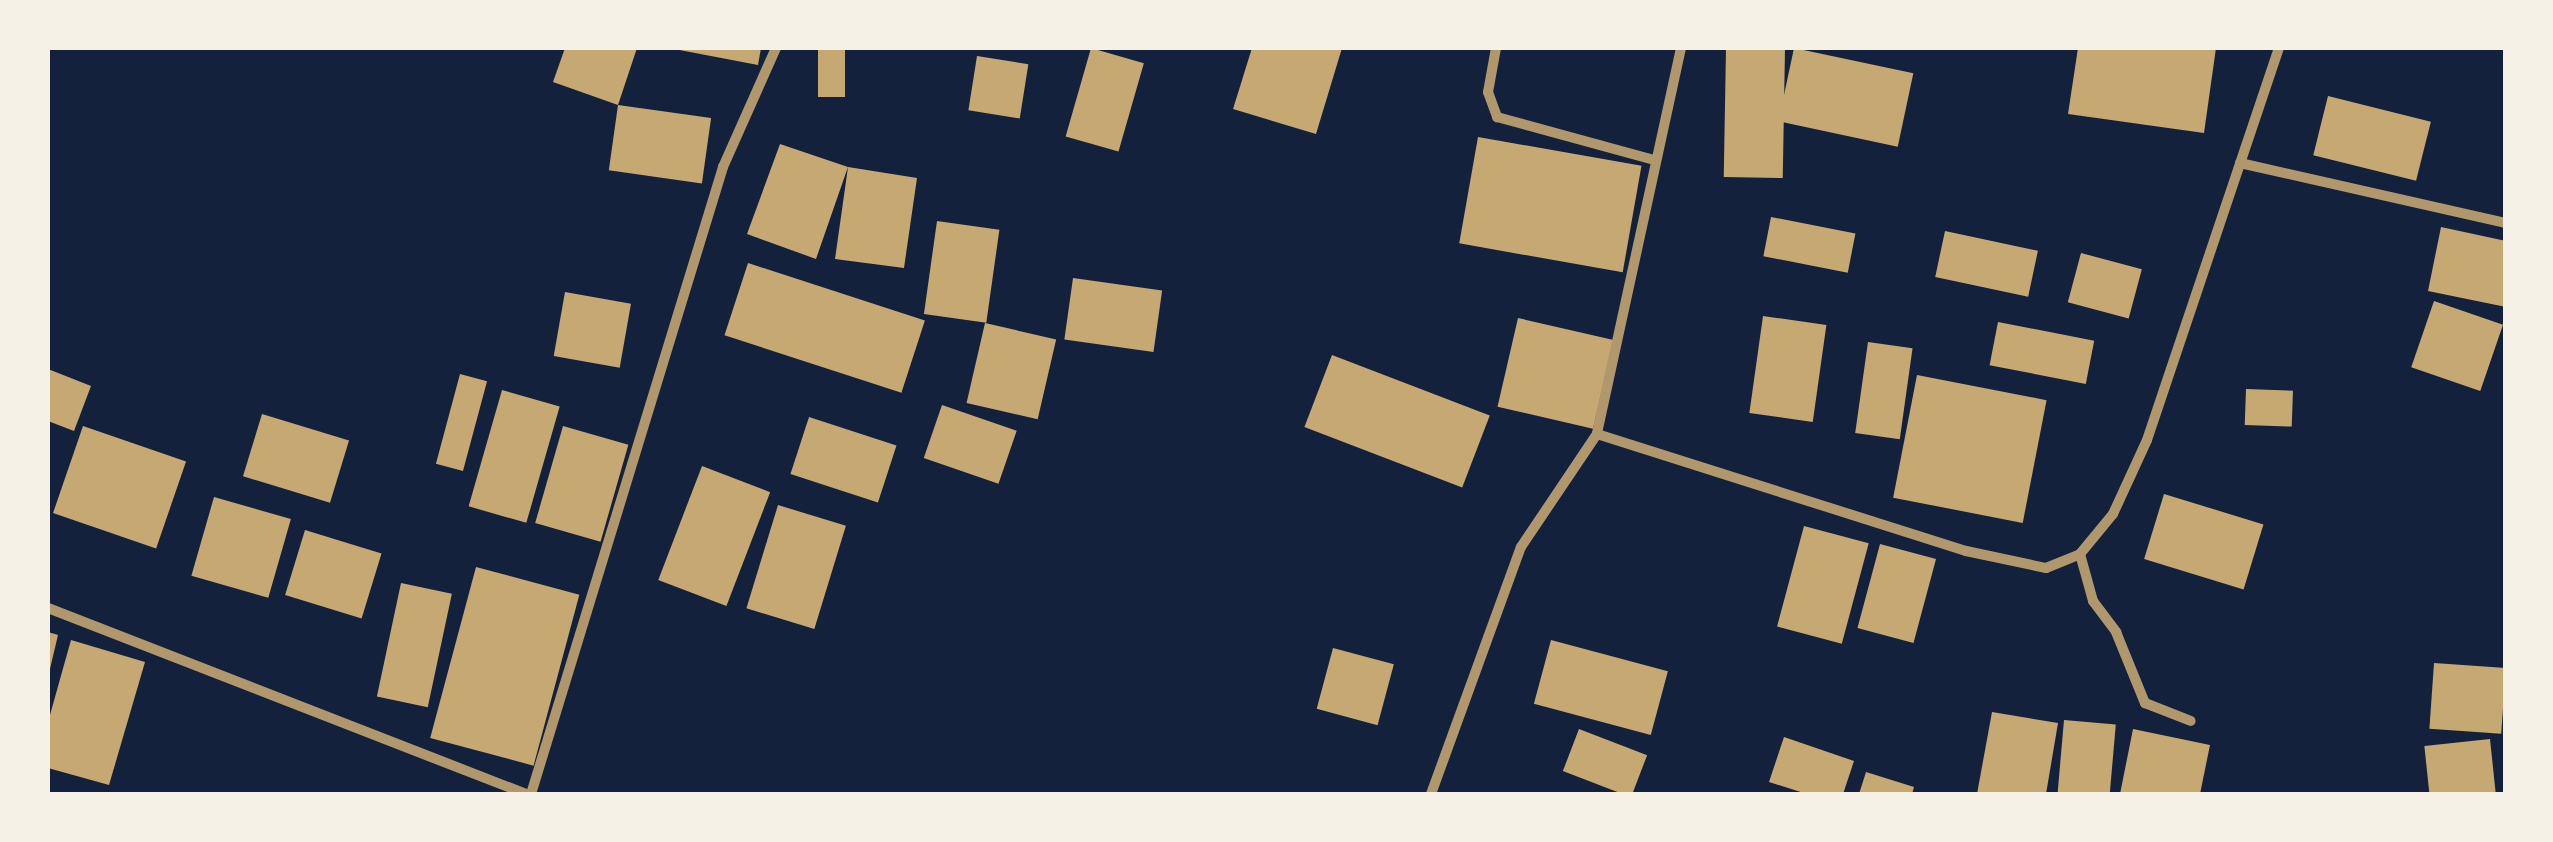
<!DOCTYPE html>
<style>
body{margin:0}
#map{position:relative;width:2553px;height:842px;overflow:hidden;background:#14213d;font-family:"Titillium Web",sans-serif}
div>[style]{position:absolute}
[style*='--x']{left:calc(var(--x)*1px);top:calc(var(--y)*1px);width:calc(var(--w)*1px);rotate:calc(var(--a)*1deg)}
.building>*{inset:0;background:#c6a872;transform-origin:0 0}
.minor>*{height:10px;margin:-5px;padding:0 5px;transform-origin:5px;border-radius:5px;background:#b1986c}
span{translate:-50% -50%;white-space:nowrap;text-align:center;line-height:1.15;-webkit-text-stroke:10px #f6f1e7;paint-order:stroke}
.frame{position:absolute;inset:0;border:50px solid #f6f1e7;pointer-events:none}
</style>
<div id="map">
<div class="building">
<div style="clip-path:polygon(565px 48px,637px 48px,618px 105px,553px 82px)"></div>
<div style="clip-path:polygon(669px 48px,761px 48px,758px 65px)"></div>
<div style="left:818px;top:48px;width:27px;height:49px"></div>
<div style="left:1091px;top:48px;width:55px;height:92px;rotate:16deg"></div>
<div style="clip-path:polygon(1252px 48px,1342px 48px,1316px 134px,1233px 109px)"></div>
<div style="left:1726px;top:48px;width:59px;height:129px;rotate:1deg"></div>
<div style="left:1794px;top:48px;width:122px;height:75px;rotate:12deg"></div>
<div style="clip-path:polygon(2078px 48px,2216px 48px,2204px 133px,2068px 114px)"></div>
<div style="left:977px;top:56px;width:52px;height:55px;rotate:9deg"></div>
<div style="left:2328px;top:96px;width:106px;height:61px;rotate:14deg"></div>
<div style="left:618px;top:105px;width:94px;height:66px;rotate:8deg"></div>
<div style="left:1478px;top:137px;width:166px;height:108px;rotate:10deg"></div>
<div style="clip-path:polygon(780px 144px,848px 167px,917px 178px,904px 268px,835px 259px,848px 167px,816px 259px,747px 234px)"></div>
<div style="left:1771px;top:217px;width:86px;height:40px;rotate:11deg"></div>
<div style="left:937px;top:221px;width:63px;height:94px;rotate:8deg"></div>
<div style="clip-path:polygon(2441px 227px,2506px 241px,2506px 307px,2428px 291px)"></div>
<div style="left:1945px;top:231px;width:95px;height:47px;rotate:12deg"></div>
<div style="left:2081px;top:253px;width:63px;height:51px;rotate:15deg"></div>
<div style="left:748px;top:263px;width:186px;height:76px;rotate:18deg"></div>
<div style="left:1073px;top:278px;width:90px;height:62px;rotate:8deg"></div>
<div style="left:565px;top:292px;width:67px;height:65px;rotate:10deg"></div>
<div style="left:2434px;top:301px;width:73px;height:70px;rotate:19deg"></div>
<div style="left:1763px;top:316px;width:64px;height:98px;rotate:8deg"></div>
<div style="left:1518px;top:318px;width:98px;height:91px;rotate:13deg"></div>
<div style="left:1998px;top:322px;width:98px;height:44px;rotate:11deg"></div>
<div style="left:985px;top:323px;width:73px;height:82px;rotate:13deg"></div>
<div style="left:1868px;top:342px;width:45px;height:92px;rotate:8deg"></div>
<div style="left:1332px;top:355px;width:169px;height:77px;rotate:21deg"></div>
<div style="clip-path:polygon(48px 369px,91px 386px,74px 431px,48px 421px)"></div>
<div style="left:460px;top:374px;width:28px;height:93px;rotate:15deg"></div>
<div style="left:1917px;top:375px;width:132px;height:125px;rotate:11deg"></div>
<div style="left:2246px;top:389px;width:47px;height:36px;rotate:2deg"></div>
<div style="left:502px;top:390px;width:60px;height:121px;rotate:16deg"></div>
<div style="left:942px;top:405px;width:79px;height:56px;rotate:19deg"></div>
<div style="left:262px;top:414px;width:91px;height:65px;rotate:17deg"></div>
<div style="left:809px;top:417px;width:92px;height:60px;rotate:18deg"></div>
<div style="left:83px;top:426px;width:109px;height:92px;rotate:19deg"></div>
<div style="left:563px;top:426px;width:68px;height:101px;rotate:16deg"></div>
<div style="left:702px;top:466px;width:73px;height:122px;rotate:21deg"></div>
<div style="left:2164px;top:494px;width:104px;height:68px;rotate:17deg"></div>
<div style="left:214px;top:497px;width:80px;height:82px;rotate:16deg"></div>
<div style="left:778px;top:505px;width:71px;height:108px;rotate:17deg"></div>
<div style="left:1804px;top:526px;width:67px;height:104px;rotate:15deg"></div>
<div style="left:305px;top:530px;width:80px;height:68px;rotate:17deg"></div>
<div style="left:1880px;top:544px;width:58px;height:87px;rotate:15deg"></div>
<div style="left:476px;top:567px;width:107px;height:177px;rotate:15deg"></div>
<div style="left:401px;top:583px;width:52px;height:116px;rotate:12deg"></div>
<div style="clip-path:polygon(48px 632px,58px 635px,49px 673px,48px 673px)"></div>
<div style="clip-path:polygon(71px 640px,145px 662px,109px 785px,48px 768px,48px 722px)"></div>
<div style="left:1551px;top:640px;width:121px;height:66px;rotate:15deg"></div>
<div style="left:1333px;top:648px;width:63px;height:63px;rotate:15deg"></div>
<div style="left:2434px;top:663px;width:72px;height:66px;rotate:4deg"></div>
<div style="clip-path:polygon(1992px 712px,2058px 723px,2046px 794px,1977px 794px)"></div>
<div style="left:2064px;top:720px;width:52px;height:74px;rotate:5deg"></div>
<div style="left:1579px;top:729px;width:73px;height:45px;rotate:21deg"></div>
<div style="clip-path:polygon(2133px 729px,2210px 745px,2200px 794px,2120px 794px)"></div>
<div style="clip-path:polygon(1784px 737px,1854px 761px,1843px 794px,1807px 794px,1769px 782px)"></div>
<div style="left:2490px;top:739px;width:55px;height:66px;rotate:84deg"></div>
<div style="clip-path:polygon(1866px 772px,1914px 787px,1912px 794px,1859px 794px)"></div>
</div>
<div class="minor">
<div style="--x:1496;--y:48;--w:45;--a:100.3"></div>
<div style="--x:1488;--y:92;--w:27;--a:70"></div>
<div style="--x:1497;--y:117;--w:163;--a:15.3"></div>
<div style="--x:1681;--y:48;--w:395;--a:102.3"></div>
<div style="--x:1597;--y:434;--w:387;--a:17.6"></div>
<div style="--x:1966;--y:551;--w:82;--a:12"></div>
<div style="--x:2046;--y:568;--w:37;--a:-22"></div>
<div style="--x:2080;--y:554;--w:52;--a:-50.5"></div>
<div style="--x:2113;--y:514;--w:81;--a:-65.3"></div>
<div style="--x:2147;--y:440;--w:414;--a:-71.4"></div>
<div style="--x:2240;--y:163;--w:273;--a:12.7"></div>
<div style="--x:2080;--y:554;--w:49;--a:74.5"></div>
<div style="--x:2093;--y:601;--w:39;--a:53"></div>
<div style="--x:2116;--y:632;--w:77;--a:67.8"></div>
<div style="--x:2145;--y:703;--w:49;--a:21.4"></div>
<div style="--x:48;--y:608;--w:513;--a:21.26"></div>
<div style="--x:531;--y:794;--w:656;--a:-72.97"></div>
<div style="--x:723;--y:167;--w:130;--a:-66"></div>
<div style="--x:1431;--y:794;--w:263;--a:-70"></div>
<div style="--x:1521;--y:547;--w:136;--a:-56.1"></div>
</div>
<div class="frame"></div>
</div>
